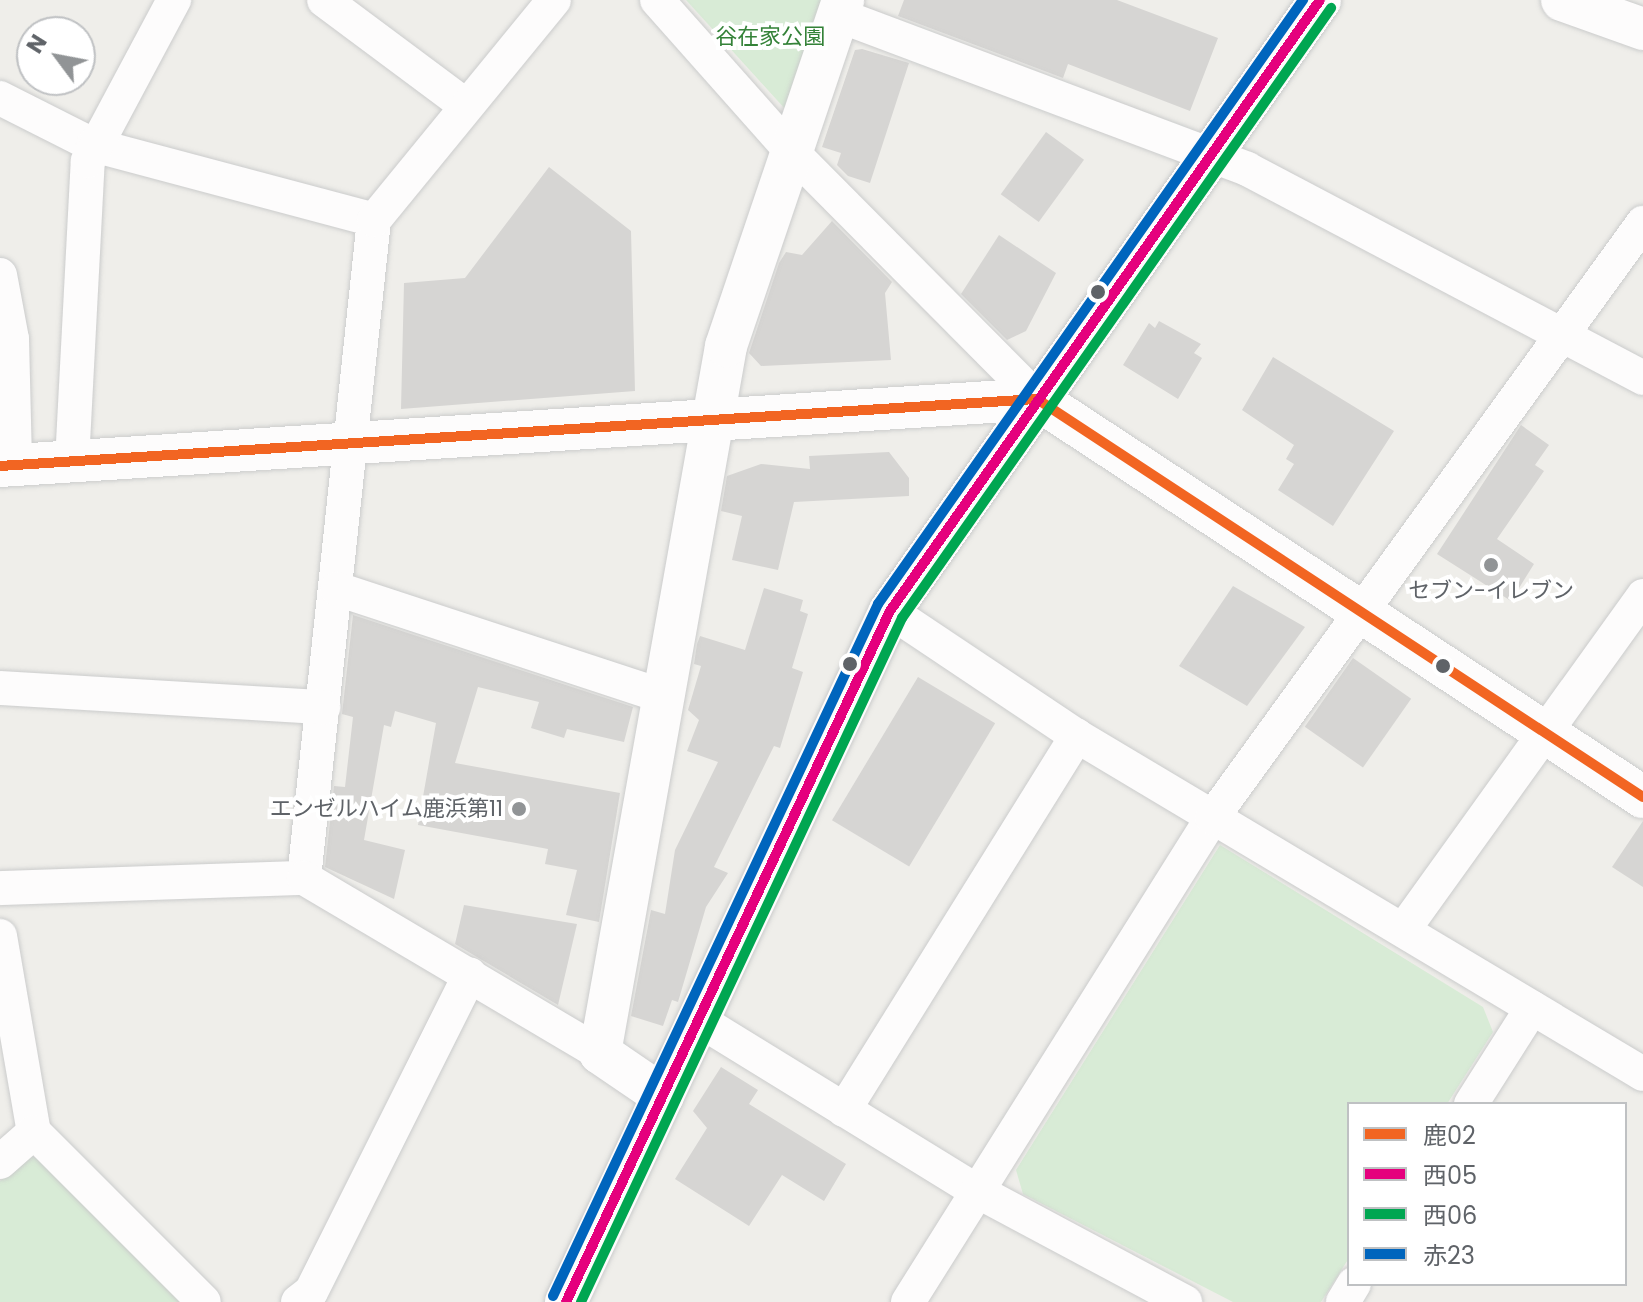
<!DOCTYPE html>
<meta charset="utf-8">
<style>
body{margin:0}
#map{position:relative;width:1643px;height:1302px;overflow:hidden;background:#efeeea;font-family:Poppins,"Noto Sans JP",sans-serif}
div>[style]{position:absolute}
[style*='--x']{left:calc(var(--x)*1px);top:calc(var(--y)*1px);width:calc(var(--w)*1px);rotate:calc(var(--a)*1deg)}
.green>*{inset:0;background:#d8ebd6}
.building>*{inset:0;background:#d6d5d3;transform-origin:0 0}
.roads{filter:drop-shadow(0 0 2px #cbcccc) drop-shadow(0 0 2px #cbcccc)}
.minor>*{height:34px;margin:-17px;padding:0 17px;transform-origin:17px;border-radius:17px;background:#fdfcfc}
.tertiary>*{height:42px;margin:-21px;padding:0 21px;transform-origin:21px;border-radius:21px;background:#fdfcfc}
.bus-1>*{height:10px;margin:-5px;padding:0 5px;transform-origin:5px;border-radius:5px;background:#f26522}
.bus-2>*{height:10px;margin:-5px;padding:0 5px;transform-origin:5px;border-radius:5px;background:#e5007d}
.bus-3>*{height:10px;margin:-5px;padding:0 5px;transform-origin:5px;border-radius:5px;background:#00a651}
.bus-4>*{height:10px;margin:-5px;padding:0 5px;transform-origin:5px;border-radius:5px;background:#0065bd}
.dots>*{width:22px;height:22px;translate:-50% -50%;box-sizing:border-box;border:4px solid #fff;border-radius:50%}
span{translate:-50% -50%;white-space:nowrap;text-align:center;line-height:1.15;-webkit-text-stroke:8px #fff;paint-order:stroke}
.park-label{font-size:22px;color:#348238}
.poi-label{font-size:22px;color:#5f6368}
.right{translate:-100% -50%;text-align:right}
.legend{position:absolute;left:1347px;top:1102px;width:280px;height:184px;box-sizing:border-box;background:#fff;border:2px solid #bfc1c3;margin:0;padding:10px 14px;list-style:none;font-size:24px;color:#5f6368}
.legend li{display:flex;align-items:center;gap:16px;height:40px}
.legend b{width:40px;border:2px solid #bfc1c3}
.north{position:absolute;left:16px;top:16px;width:80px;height:80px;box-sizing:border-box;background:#fff;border:2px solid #bfc1c3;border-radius:50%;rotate:302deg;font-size:22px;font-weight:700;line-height:32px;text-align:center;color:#5f6368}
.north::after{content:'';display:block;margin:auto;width:28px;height:36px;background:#919496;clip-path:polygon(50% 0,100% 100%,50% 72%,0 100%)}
</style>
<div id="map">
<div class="green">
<div style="clip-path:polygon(686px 0,823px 0,786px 110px)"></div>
<div style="clip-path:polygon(1220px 845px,1483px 1007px,1493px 1032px,1447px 1104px,1349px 1104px,1349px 1258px,1321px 1302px,1233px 1302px,1023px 1194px,1016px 1170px)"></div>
<div style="clip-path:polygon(40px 1156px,188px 1302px,0 1302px,0 1181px,26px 1157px)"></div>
</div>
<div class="building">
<div style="clip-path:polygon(904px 0,1117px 0,1218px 38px,1190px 111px,1068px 64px,1063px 78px,898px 16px)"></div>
<div style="clip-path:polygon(862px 49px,909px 63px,870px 183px,848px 176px,837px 165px,841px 153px,822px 147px,855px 50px)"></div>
<div style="left:1046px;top:132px;width:47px;height:77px;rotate:36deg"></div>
<div style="clip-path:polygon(549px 167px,631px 231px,635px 391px,401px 409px,404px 283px,465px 278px)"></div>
<div style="clip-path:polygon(832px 221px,892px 282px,885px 293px,891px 360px,761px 366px,749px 353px,779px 263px,786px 252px,802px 255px)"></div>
<div style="clip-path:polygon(999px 235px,1056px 273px,1026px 331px,1007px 340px,961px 294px)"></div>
<div style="clip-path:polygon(1159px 321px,1201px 344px,1194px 353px,1202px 358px,1178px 399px,1123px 365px,1149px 323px,1155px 328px)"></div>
<div style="clip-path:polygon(1273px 357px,1394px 431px,1333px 526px,1278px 490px,1294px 464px,1286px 459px,1294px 445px,1242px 410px)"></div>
<div style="clip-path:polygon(1521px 425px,1549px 445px,1535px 465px,1544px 471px,1497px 539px,1534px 564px,1511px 601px,1437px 554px)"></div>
<div style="clip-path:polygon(889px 452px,909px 478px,909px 496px,794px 502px,778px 570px,732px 560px,742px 516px,721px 511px,727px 476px,761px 464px,810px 469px,809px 456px)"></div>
<div style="clip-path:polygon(1233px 586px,1305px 627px,1247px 706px,1179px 666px)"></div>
<div style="clip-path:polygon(764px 588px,803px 600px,800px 611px,808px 614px,792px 668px,803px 672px,780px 748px,774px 746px,714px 867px,728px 873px,706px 907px,678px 1002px,672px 1000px,663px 1026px,631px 1016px,651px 910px,665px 914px,675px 850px,718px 762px,687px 751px,699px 720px,688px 710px,701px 666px,694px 664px,697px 644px,700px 636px,745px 650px)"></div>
<div style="clip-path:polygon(353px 615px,633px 707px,624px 742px,567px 729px,564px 738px,531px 728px,539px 702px,478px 687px,455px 763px,620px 793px,599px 922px,566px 915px,577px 870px,545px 864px,548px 849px,418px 825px,436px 723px,395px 711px,391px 727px,384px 725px,364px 840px,405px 850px,394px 899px,325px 867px,334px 786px,345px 787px,353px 717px,342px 714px)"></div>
<div style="left:1353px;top:658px;width:71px;height:84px;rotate:35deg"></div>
<div style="left:918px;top:677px;width:90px;height:167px;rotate:31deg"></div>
<div style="clip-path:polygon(1643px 821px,1643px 887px,1612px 867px)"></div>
<div style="clip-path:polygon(464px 905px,577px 924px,558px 1005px,455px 944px)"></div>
<div style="clip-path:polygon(721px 1067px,758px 1090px,749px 1104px,846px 1164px,824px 1201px,782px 1175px,749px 1226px,675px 1179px,707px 1128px,693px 1111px)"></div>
</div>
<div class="roads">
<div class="minor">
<div style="--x:324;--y:0;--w:177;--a:36.7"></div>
<div style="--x:657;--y:0;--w:205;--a:48.4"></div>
<div style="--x:793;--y:153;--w:346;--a:45.2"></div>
<div style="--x:838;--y:15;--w:437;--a:20.6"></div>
<div style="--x:1247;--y:169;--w:448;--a:27.8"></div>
<div style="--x:0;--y:98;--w:104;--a:26.8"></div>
<div style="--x:93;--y:145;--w:291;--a:14.9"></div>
<div style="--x:374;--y:220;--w:662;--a:96.07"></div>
<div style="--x:374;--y:220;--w:284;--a:-50.7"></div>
<div style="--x:0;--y:275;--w:65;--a:79.4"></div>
<div style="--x:12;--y:339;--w:126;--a:88.6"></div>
<div style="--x:72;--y:462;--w:301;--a:-87"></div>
<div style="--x:88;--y:161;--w:183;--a:-61.9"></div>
<div style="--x:337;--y:589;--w:340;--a:18.2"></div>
<div style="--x:890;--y:611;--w:225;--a:33.8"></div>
<div style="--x:1077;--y:736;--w:659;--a:30.84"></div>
<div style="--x:0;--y:688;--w:324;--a:3.4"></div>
<div style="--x:0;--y:888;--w:304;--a:-1.9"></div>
<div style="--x:304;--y:878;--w:344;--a:30.6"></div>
<div style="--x:1404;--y:929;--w:410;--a:-54.3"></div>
<div style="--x:0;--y:936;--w:199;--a:80.2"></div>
<div style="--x:34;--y:1132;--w:240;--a:45"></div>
<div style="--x:697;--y:1019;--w:329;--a:31.6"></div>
<div style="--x:977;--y:1191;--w:236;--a:28.1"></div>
<div style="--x:1471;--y:1104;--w:114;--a:-57.6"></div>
<div style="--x:844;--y:1110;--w:441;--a:-58.1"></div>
<div style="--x:0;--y:1162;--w:45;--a:-41.4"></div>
<div style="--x:298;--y:1302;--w:16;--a:-38"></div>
<div style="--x:311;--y:1292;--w:355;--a:-63.4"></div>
<div style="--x:908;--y:1302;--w:572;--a:-57.87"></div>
<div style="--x:1212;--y:818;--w:735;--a:-54.08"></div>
<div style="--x:1343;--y:1302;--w:21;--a:-59"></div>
</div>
<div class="tertiary">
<div style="--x:1562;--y:0;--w:86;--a:19.7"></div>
<div style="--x:0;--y:466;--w:1039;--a:-3.7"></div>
<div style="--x:1037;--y:399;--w:725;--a:33.3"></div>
<div style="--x:663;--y:1096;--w:76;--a:-145.7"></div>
<div style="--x:600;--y:1053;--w:718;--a:-79.89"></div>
<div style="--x:726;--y:346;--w:365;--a:-71.3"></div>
<div style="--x:566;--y:1302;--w:763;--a:-64.88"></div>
<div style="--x:890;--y:611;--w:747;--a:-54.86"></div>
</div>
</div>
<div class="bus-1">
<div style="--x:0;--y:466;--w:1039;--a:-3.7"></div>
<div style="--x:1037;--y:399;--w:725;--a:33.3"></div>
</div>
<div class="bus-2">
<div style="--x:566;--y:1302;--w:763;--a:-64.88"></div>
<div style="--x:890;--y:611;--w:747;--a:-54.86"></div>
</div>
<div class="bus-3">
<div style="--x:581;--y:1302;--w:756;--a:-64.86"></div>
<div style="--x:902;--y:618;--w:746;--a:-54.88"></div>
</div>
<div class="bus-4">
<div style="--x:553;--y:1296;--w:765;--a:-64.84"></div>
<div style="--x:878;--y:604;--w:739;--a:-54.87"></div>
</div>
<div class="dots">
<div style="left:1098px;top:292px;background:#5f6368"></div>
<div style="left:1491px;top:565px;background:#919496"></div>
<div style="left:850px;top:664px;background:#5f6368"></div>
<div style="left:1443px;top:666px;background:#5f6368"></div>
<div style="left:519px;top:809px;background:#919496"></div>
</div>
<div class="park-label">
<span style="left:770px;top:37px">谷在家公園</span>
</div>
<div class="poi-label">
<span style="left:1491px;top:591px">セブン-イレブン</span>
<span class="right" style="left:503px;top:809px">エンゼルハイム鹿浜第11</span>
</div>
<ul class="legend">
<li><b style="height:10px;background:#f26522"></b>鹿02</li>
<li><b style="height:10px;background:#e5007d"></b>西05</li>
<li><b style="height:10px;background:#00a651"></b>西06</li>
<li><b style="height:10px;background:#0065bd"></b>赤23</li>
</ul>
<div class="north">N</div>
</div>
